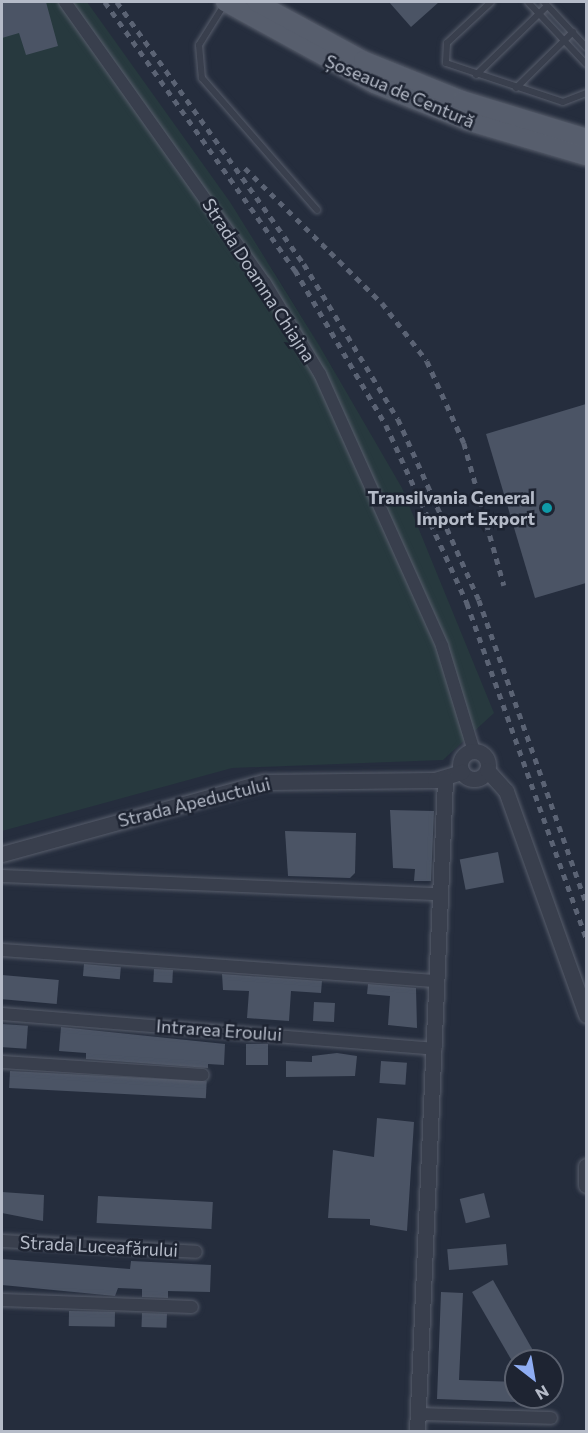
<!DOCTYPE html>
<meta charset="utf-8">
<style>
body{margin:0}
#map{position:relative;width:588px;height:1433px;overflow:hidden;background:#252d3d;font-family:Commissioner,sans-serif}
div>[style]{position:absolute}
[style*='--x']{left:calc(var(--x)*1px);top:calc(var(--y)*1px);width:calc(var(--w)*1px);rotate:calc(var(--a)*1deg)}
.green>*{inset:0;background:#27393e}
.building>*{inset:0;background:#4b5465;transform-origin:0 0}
.roads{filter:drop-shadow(0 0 2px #575d6b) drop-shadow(0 0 2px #575d6b)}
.service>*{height:6px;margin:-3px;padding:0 3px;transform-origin:3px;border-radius:3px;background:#393f4d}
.minor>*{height:12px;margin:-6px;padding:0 6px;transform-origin:6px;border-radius:6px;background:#393f4d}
.tertiary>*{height:15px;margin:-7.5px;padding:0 7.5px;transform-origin:7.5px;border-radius:7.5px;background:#393f4d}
.tertiary>.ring{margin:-7.5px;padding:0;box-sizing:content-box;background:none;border:15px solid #393f4d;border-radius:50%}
.primary>*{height:18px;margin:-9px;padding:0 9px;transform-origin:9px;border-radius:9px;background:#575e6d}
.rail>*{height:4.5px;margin-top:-2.25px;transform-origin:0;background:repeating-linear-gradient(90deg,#5b6374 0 6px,transparent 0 12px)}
.dots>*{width:16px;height:16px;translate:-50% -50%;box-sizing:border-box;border:3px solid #1e2432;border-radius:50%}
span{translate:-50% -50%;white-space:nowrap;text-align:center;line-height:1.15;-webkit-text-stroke:5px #1e2432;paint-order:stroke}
.street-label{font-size:18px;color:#b5bbc8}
.poi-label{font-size:18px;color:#b5bbc8;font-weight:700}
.right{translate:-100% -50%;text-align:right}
.frame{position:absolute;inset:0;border:3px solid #b5bbc8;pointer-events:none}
.north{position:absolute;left:504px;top:1349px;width:60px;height:60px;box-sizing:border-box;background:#1e2432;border:2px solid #5a606e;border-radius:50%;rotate:149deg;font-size:16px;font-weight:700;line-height:24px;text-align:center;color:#b5bbc8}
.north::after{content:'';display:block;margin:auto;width:21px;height:27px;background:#8fadf3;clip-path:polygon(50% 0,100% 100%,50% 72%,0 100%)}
</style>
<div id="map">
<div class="green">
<div style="clip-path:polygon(2px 2px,87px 2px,230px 202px,319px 345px,402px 488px,494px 713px,443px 760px,232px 768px,2px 831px)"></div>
</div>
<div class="building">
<div style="clip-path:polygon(2px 2px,46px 2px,58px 46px,26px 55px,19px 33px,2px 38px)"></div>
<div style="clip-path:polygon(389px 2px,439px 2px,411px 27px)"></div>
<div style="clip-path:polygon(586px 404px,586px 583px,535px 598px,486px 434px)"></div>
<div style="clip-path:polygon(390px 810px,434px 811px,431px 881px,414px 881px,415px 869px,393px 868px)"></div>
<div style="clip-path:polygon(285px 831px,356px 833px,355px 873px,350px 878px,288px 876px)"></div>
<div style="left:498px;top:852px;width:31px;height:39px;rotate:79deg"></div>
<div style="left:84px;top:964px;width:37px;height:12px;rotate:5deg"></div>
<div style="left:154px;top:969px;width:19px;height:13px;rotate:3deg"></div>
<div style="clip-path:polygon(222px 974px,322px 981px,321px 993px,291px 991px,289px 1021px,247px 1018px,249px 991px,223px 990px)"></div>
<div style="left:2px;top:975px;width:57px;height:24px;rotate:5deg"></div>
<div style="clip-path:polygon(368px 984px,416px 988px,417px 1028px,388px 1025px,390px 996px,367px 994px)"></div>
<div style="left:314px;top:1002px;width:21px;height:19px;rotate:3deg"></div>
<div style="left:2px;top:1024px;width:26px;height:23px;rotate:4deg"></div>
<div style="clip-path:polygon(61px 1027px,225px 1044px,224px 1065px,208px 1064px,208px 1068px,86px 1059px,86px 1053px,59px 1051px)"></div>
<div style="left:246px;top:1044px;width:22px;height:21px"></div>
<div style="clip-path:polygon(337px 1053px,357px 1056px,355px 1076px,286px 1077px,286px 1061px,312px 1062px,312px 1056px)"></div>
<div style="left:381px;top:1061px;width:26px;height:22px;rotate:4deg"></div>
<div style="left:10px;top:1071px;width:197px;height:17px;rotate:3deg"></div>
<div style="clip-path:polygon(377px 1118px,414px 1122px,407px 1231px,370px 1225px,370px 1219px,328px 1218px,333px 1150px,374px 1157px)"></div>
<div style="clip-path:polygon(2px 1192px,44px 1195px,43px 1221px,2px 1213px)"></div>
<div style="left:484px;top:1193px;width:25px;height:25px;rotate:76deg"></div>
<div style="left:98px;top:1196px;width:115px;height:27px;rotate:3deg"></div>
<div style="left:506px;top:1244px;width:21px;height:59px;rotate:85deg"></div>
<div style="clip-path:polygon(2px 1259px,130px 1269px,131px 1261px,211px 1265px,210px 1292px,168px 1291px,168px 1298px,142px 1297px,142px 1289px,118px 1288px,115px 1296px,2px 1285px)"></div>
<div style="clip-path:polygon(493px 1280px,539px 1361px,512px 1361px,472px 1292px)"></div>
<div style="clip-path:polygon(441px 1292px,463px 1293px,459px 1380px,516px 1382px,516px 1402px,437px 1399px)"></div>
<div style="left:69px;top:1311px;width:46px;height:15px;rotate:1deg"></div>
<div style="left:142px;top:1313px;width:25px;height:14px;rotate:2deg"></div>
</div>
<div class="roads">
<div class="service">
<div style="--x:491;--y:2;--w:60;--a:137"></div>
<div style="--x:447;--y:43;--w:20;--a:93"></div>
<div style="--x:446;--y:63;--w:123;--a:18.4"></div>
<div style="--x:563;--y:102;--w:25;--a:-21"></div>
<div style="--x:528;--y:2;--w:85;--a:46.9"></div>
<div style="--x:544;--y:2;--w:62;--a:47"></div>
<div style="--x:224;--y:5;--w:47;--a:122"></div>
<div style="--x:199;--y:45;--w:33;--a:85"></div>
<div style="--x:202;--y:78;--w:175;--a:48.9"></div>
<div style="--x:476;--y:75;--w:99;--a:-44.2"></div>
<div style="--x:516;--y:88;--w:80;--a:-44.5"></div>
</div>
<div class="minor">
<div style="--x:65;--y:2;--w:345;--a:54.6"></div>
<div style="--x:265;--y:283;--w:106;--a:58.9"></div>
<div style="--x:320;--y:374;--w:298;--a:65.8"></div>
<div style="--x:442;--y:646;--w:110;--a:73.1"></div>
<div style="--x:2;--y:876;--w:438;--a:2.4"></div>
<div style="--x:2;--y:950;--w:437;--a:4.1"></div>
<div style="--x:2;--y:1014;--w:435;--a:4.6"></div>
<div style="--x:2;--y:1062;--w:201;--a:3.7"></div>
<div style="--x:2;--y:1241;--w:194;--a:3.2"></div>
<div style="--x:2;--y:1300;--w:190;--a:2.1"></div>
<div style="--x:418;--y:1414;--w:133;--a:1.7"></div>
</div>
<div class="tertiary">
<div class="ring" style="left:460px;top:751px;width:13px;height:13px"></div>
<div style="--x:487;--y:770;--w:28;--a:48"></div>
<div style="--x:506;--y:791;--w:238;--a:70.3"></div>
<div style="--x:2;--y:854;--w:272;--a:-15.4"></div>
<div style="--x:264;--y:782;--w:171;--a:-0.7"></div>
<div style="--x:435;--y:780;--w:28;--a:-17"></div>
<div style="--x:586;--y:1166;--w:19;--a:90"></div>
<div style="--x:417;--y:1432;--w:654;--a:-87.54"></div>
</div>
<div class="primary">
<div style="--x:225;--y:2;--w:170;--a:28.8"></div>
<div style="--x:374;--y:84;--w:100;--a:21.7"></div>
<div style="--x:467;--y:121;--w:124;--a:16.4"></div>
<div style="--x:256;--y:2;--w:122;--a:28.5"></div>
<div style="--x:363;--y:60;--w:107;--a:22"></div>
<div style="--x:462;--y:100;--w:130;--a:17"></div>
</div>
</div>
<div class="rail">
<div style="--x:105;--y:2;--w:329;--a:54.7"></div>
<div style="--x:295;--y:270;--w:180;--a:59.6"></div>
<div style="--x:386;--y:425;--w:196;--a:65.5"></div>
<div style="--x:467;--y:603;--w:355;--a:70.4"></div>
<div style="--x:117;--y:2;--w:322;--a:54.5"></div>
<div style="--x:304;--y:264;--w:181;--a:58.8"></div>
<div style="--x:398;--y:419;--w:198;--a:65.9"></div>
<div style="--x:479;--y:600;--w:320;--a:70.5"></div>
<div style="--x:245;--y:168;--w:192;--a:44.6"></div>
<div style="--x:382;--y:303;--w:73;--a:52.2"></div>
<div style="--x:427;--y:361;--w:90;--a:65.7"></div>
<div style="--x:464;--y:443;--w:148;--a:74.3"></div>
</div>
<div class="dots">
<div style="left:547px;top:508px;background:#0f9aa8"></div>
</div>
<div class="street-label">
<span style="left:400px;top:91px;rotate:23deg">Șoseaua de Centură</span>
<span style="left:259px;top:280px;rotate:57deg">Strada Doamna Chiajna</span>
<span style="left:194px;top:802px;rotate:-14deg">Strada Apeductului</span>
<span style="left:219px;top:1030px;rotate:4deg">Intrarea Eroului</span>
<span style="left:99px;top:1246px;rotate:3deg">Strada Luceafărului</span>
</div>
<div class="poi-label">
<span class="right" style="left:535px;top:508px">Transilvania General<br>Import Export</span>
</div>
<div class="frame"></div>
<div class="north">N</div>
</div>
